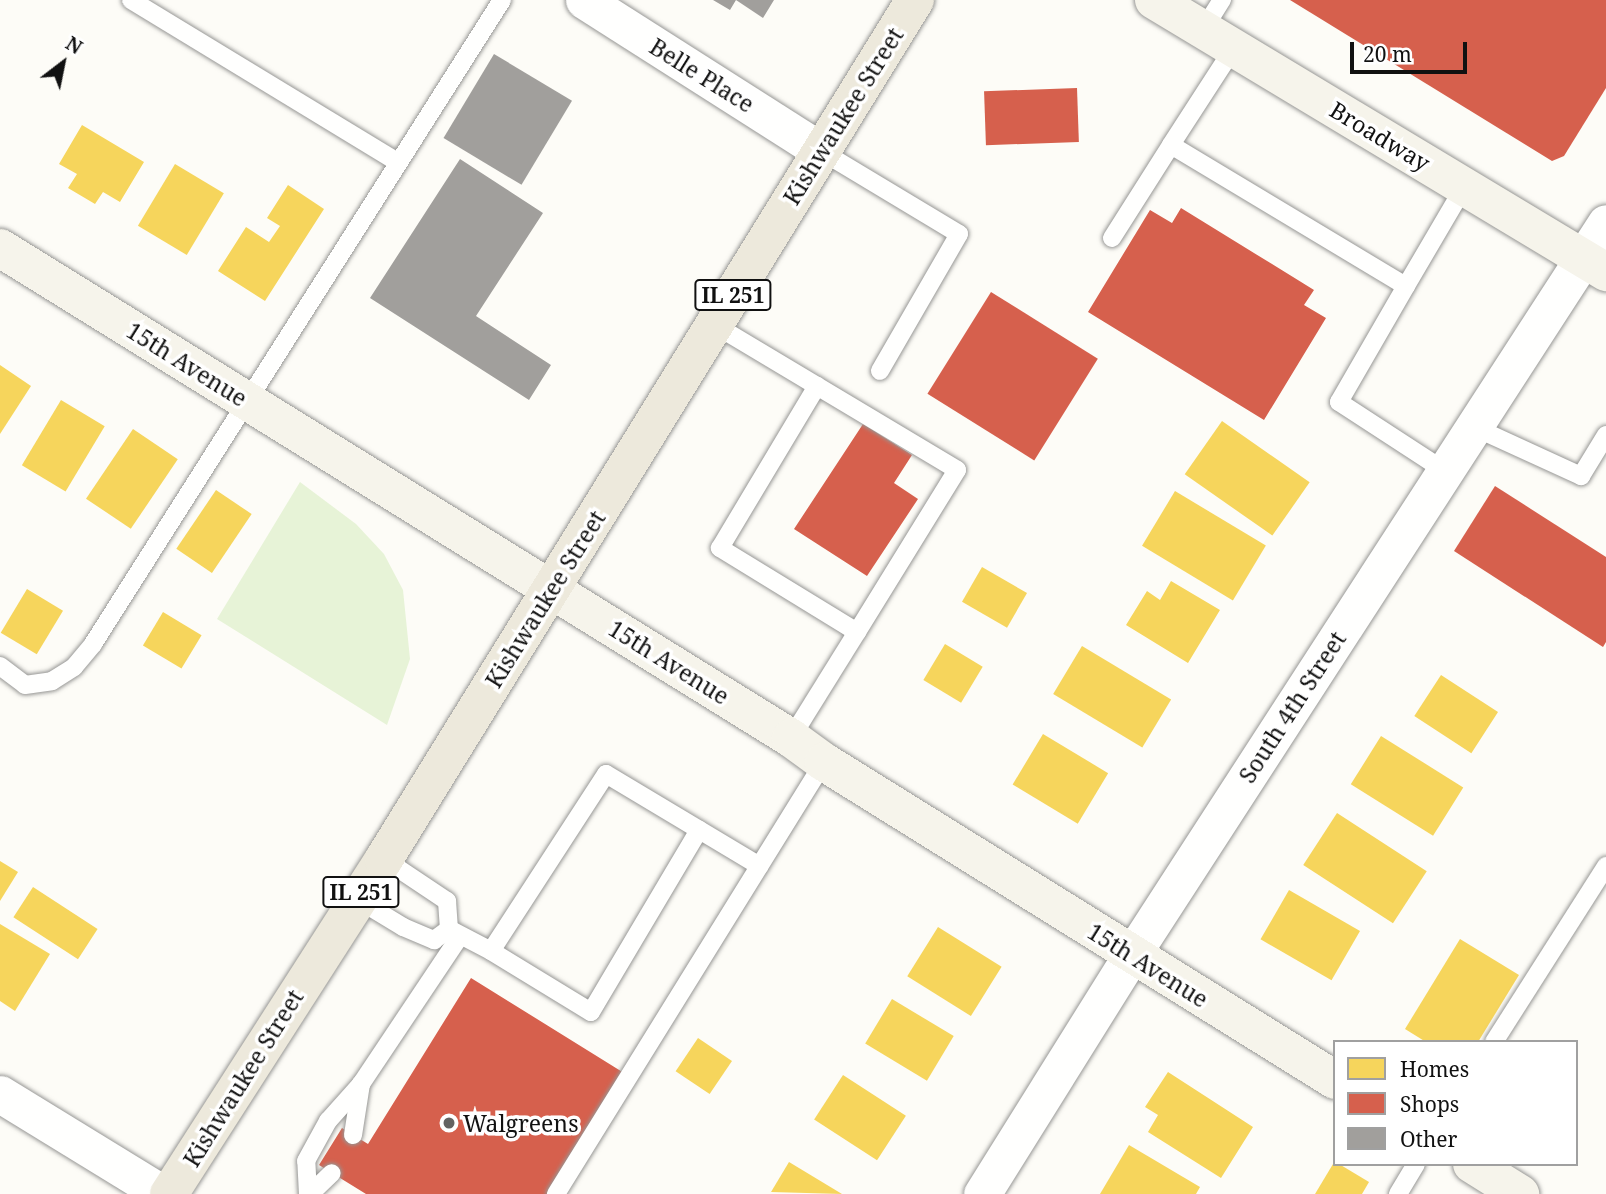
<!DOCTYPE html>
<style>
body{margin:0}
#map{position:relative;width:1606px;height:1194px;overflow:hidden;background:#fdfcf7;font-family:"Noto Serif",serif}
div>[style]{position:absolute}
[style*='--x']{left:calc(var(--x)*1px);top:calc(var(--y)*1px);width:calc(var(--w)*1px);rotate:calc(var(--a)*1deg)}
.green>*{inset:0;background:#e7f3d7}
.homes>*{inset:0;background:#f6d55c;transform-origin:0 0}
.shops>*{inset:0;background:#d6604d;transform-origin:0 0}
.building>*{inset:0;background:#a19f9c;transform-origin:0 0}
.roads{filter:drop-shadow(0 0 2px #979795) drop-shadow(0 0 2px #979795)}
.lane>*{height:18px;margin:-9px;padding:0 9px;transform-origin:9px;border-radius:9px;background:#fffffe}
.street>*{height:37px;margin:-18.5px;padding:0 18.5px;transform-origin:18.5px;border-radius:18.5px;background:#fffffe}
.secondary>*{height:38px;margin:-19px;padding:0 19px;transform-origin:19px;border-radius:19px;background:#f6f4eb}
.primary>*{height:38px;margin:-19px;padding:0 19px;transform-origin:19px;border-radius:19px;background:#ede9dc}
.dots>*{width:19px;height:19px;translate:-50% -50%;box-sizing:border-box;border:4px solid #fff;border-radius:50%}
span{translate:-50% -50%;white-space:nowrap;text-align:center;line-height:1.15;-webkit-text-stroke:7px #fff;paint-order:stroke}
.shield-label span{padding:2px 5px;background:#fff;border:2px solid;border-radius:5px;-webkit-text-stroke-width:0}
.shield-label{font-size:21px;color:#111;font-weight:700}
.street-label{font-size:23px;color:#111}
.poi-label{font-size:23px;color:#111}
.left{translate:0 -50%;text-align:left}
.legend{position:absolute;left:1333px;top:1040px;width:245px;height:126px;box-sizing:border-box;background:#fff;border:2px solid #a0a0a0;margin:0;padding:9px 12px;list-style:none;font-size:21px;color:#111}
.legend li{display:flex;align-items:center;gap:14px;height:35px}
.legend b{width:35px;border:2px solid #a0a0a0}
.north{position:absolute;left:28px;top:28px;width:70px;height:70px;-webkit-text-stroke:5px #fff;paint-order:stroke;rotate:32deg;font-size:19px;font-weight:700;line-height:28px;text-align:center;color:#111}
.north::after{content:'';display:block;margin:auto;width:24px;height:32px;background:#111;clip-path:polygon(50% 0,100% 100%,50% 72%,0 100%)}
.scale{position:absolute;left:1350px;top:42px;width:117px;height:32px;box-sizing:border-box;border:4px solid #111;border-top:0;padding-left:9px;font-size:21px;line-height:24px;white-space:nowrap;color:#111;-webkit-text-stroke:5px #fff;paint-order:stroke}
</style>
<div id="map">
<div class="green">
<div style="clip-path:polygon(300px 482px,356px 524px,384px 554px,403px 590px,410px 659px,387px 725px,217px 619px)"></div>
</div>
<div class="homes">
<div style="clip-path:polygon(82px 125px,144px 162px,120px 202px,103px 192px,95px 204px,68px 188px,77px 174px,59px 164px)"></div>
<div style="left:175px;top:164px;width:57px;height:72px;rotate:31deg"></div>
<div style="clip-path:polygon(288px 185px,324px 209px,265px 301px,218px 271px,246px 227px,269px 242px,280px 226px,267px 218px)"></div>
<div style="clip-path:polygon(0 365px,31px 386px,0 434px)"></div>
<div style="left:61px;top:400px;width:51px;height:76px;rotate:31deg"></div>
<div style="left:1222px;top:421px;width:107px;height:65px;rotate:35deg"></div>
<div style="left:133px;top:429px;width:54px;height:84px;rotate:34deg"></div>
<div style="left:216px;top:490px;width:43px;height:71px;rotate:34deg"></div>
<div style="left:1175px;top:491px;width:106px;height:64px;rotate:31deg"></div>
<div style="left:982px;top:567px;width:52px;height:40px;rotate:30deg"></div>
<div style="clip-path:polygon(1171px 581px,1220px 610px,1188px 663px,1126px 625px,1147px 591px,1160px 600px)"></div>
<div style="left:27px;top:589px;width:42px;height:51px;rotate:31deg"></div>
<div style="left:163px;top:612px;width:45px;height:39px;rotate:31deg"></div>
<div style="left:945px;top:644px;width:44px;height:42px;rotate:31deg"></div>
<div style="left:1082px;top:646px;width:104px;height:56px;rotate:31deg"></div>
<div style="left:1441px;top:675px;width:68px;height:49px;rotate:33deg"></div>
<div style="left:1043px;top:734px;width:76px;height:59px;rotate:31deg"></div>
<div style="left:1381px;top:736px;width:97px;height:57px;rotate:32deg"></div>
<div style="left:1337px;top:813px;width:107px;height:62px;rotate:33deg"></div>
<div style="clip-path:polygon(0 861px,18px 872px,0 901px)"></div>
<div style="left:33px;top:887px;width:77px;height:36px;rotate:33deg"></div>
<div style="left:1289px;top:890px;width:82px;height:57px;rotate:30deg"></div>
<div style="clip-path:polygon(0 924px,50px 954px,15px 1011px,0 1001px)"></div>
<div style="left:938px;top:927px;width:75px;height:58px;rotate:32deg"></div>
<div style="clip-path:polygon(1460px 939px,1519px 975px,1478px 1042px,1426px 1042px,1405px 1029px)"></div>
<div style="left:892px;top:999px;width:72px;height:52px;rotate:31deg"></div>
<div style="left:698px;top:1038px;width:41px;height:40px;rotate:34deg"></div>
<div style="clip-path:polygon(1168px 1072px,1253px 1127px,1221px 1178px,1148px 1132px,1158px 1115px,1145px 1107px)"></div>
<div style="left:843px;top:1075px;width:75px;height:53px;rotate:33deg"></div>
<div style="clip-path:polygon(1129px 1145px,1200px 1187px,1196px 1194px,1100px 1194px)"></div>
<div style="clip-path:polygon(789px 1162px,842px 1194px,771px 1192px)"></div>
<div style="clip-path:polygon(1333px 1164px,1339px 1164px,1369px 1182px,1362px 1194px,1315px 1194px)"></div>
</div>
<div class="shops">
<div style="clip-path:polygon(1290px 0,1606px 0,1606px 88px,1564px 156px,1552px 161px)"></div>
<div style="left:1077px;top:88px;width:54px;height:93px;rotate:88deg"></div>
<div style="clip-path:polygon(1181px 208px,1314px 290px,1304px 305px,1326px 318px,1264px 420px,1088px 312px,1150px 210px,1172px 223px)"></div>
<div style="left:991px;top:292px;width:126px;height:120px;rotate:32deg"></div>
<div style="clip-path:polygon(863px 424px,912px 455px,894px 483px,918px 499px,867px 576px,794px 529px)"></div>
<div style="clip-path:polygon(1495px 486px,1606px 557px,1606px 642px,1603px 647px,1454px 551px)"></div>
<div style="clip-path:polygon(471px 978px,624px 1073px,549px 1194px,366px 1194px,319px 1165px,342px 1128px,368px 1144px)"></div>
</div>
<div class="building">
<div style="clip-path:polygon(713px 0,774px 0,763px 18px,736px 0,730px 10px)"></div>
<div style="left:494px;top:54px;width:91px;height:98px;rotate:31deg"></div>
<div style="clip-path:polygon(460px 159px,543px 213px,476px 316px,551px 365px,529px 400px,370px 298px)"></div>
</div>
<div class="roads">
<div class="lane">
<div style="--x:131;--y:0;--w:311;--a:31.3"></div>
<div style="--x:1203;--y:30;--w:36;--a:-58"></div>
<div style="--x:1233;--y:49;--w:114;--a:122.9"></div>
<div style="--x:1171;--y:145;--w:274;--a:31"></div>
<div style="--x:1406;--y:286;--w:115;--a:-59.6"></div>
<div style="--x:821;--y:151;--w:161;--a:31"></div>
<div style="--x:959;--y:234;--w:158;--a:120"></div>
<div style="--x:1112;--y:238;--w:110;--a:-57.6"></div>
<div style="--x:1406;--y:286;--w:134;--a:120"></div>
<div style="--x:1339;--y:402;--w:126;--a:33.1"></div>
<div style="--x:715;--y:325;--w:282;--a:30.9"></div>
<div style="--x:957;--y:470;--w:190;--a:121.7"></div>
<div style="--x:857;--y:632;--w:161;--a:-148.5"></div>
<div style="--x:720;--y:548;--w:189;--a:-59.1"></div>
<div style="--x:1474;--y:427;--w:118;--a:24.6"></div>
<div style="--x:1581;--y:476;--w:48;--a:-58.6"></div>
<div style="--x:0;--y:666;--w:31;--a:37"></div>
<div style="--x:25;--y:685;--w:27;--a:-8"></div>
<div style="--x:52;--y:681;--w:26;--a:-32"></div>
<div style="--x:74;--y:667;--w:30;--a:-50"></div>
<div style="--x:93;--y:644;--w:763;--a:-57.58"></div>
<div style="--x:791;--y:738;--w:125;--a:-58.1"></div>
<div style="--x:384;--y:859;--w:76;--a:33.7"></div>
<div style="--x:447;--y:901;--w:28;--a:86"></div>
<div style="--x:357;--y:899;--w:54;--a:31.3"></div>
<div style="--x:403;--y:927;--w:34;--a:23"></div>
<div style="--x:434;--y:940;--w:19;--a:-36"></div>
<div style="--x:449;--y:929;--w:47;--a:27.6"></div>
<div style="--x:491;--y:951;--w:211;--a:-57"></div>
<div style="--x:606;--y:774;--w:179;--a:30.9"></div>
<div style="--x:491;--y:951;--w:117;--a:31.4"></div>
<div style="--x:591;--y:1012;--w:212;--a:-59.3"></div>
<div style="--x:1494;--y:1042;--w:209;--a:-57.5"></div>
<div style="--x:353;--y:1135;--w:52;--a:-81.1"></div>
<div style="--x:308;--y:1194;--w:33;--a:-93"></div>
<div style="--x:306;--y:1161;--w:46;--a:-61.2"></div>
<div style="--x:328;--y:1121;--w:50;--a:-48.3"></div>
<div style="--x:361;--y:1084;--w:178;--a:-56.2"></div>
<div style="--x:310;--y:1194;--w:30;--a:-44"></div>
<div style="--x:556;--y:1194;--w:508;--a:-58.19"></div>
<div style="--x:1398;--y:1194;--w:35;--a:-59"></div>
</div>
<div class="street">
<div style="--x:584;--y:0;--w:281;--a:32.5"></div>
<div style="--x:0;--y:1094;--w:191;--a:31.5"></div>
<div style="--x:982;--y:1194;--w:281;--a:-58"></div>
<div style="--x:1131;--y:956;--w:873;--a:-57.06"></div>
</div>
<div class="secondary">
<div style="--x:1154;--y:0;--w:528;--a:31.04"></div>
<div style="--x:0;--y:248;--w:930;--a:31.78"></div>
<div style="--x:791;--y:738;--w:41;--a:36"></div>
<div style="--x:824;--y:762;--w:602;--a:31.89"></div>
<div style="--x:1472;--y:1164;--w:57;--a:32"></div>
</div>
<div class="primary">
<div style="--x:169;--y:1194;--w:398;--a:-57.3"></div>
<div style="--x:384;--y:859;--w:1010;--a:-58.28"></div>
</div>
</div>
<div class="dots">
<div style="left:449px;top:1123px;background:#646362"></div>
</div>
<div class="shield-label">
<span style="left:733px;top:295px">IL 251</span>
<span style="left:361px;top:892px">IL 251</span>
</div>
<div class="street-label">
<span style="left:702px;top:75px;rotate:32deg">Belle Place</span>
<span style="left:843px;top:116px;rotate:-58deg">Kishwaukee Street</span>
<span style="left:1380px;top:136px;rotate:31deg">Broadway</span>
<span style="left:187px;top:364px;rotate:32deg">15th Avenue</span>
<span style="left:545px;top:599px;rotate:-58deg">Kishwaukee Street</span>
<span style="left:669px;top:662px;rotate:32deg">15th Avenue</span>
<span style="left:1292px;top:707px;rotate:-57deg">South 4th Street</span>
<span style="left:1148px;top:965px;rotate:32deg">15th Avenue</span>
<span style="left:243px;top:1078px;rotate:-58deg">Kishwaukee Street</span>
</div>
<div class="poi-label">
<span class="left" style="left:463px;top:1123px">Walgreens</span>
</div>
<ul class="legend">
<li><b style="height:19px;background:#f6d55c"></b>Homes</li>
<li><b style="height:19px;background:#d6604d"></b>Shops</li>
<li><b style="height:19px;background:#a19f9c"></b>Other</li>
</ul>
<div class="north">N</div>
<div class="scale">20 m</div>
</div>
